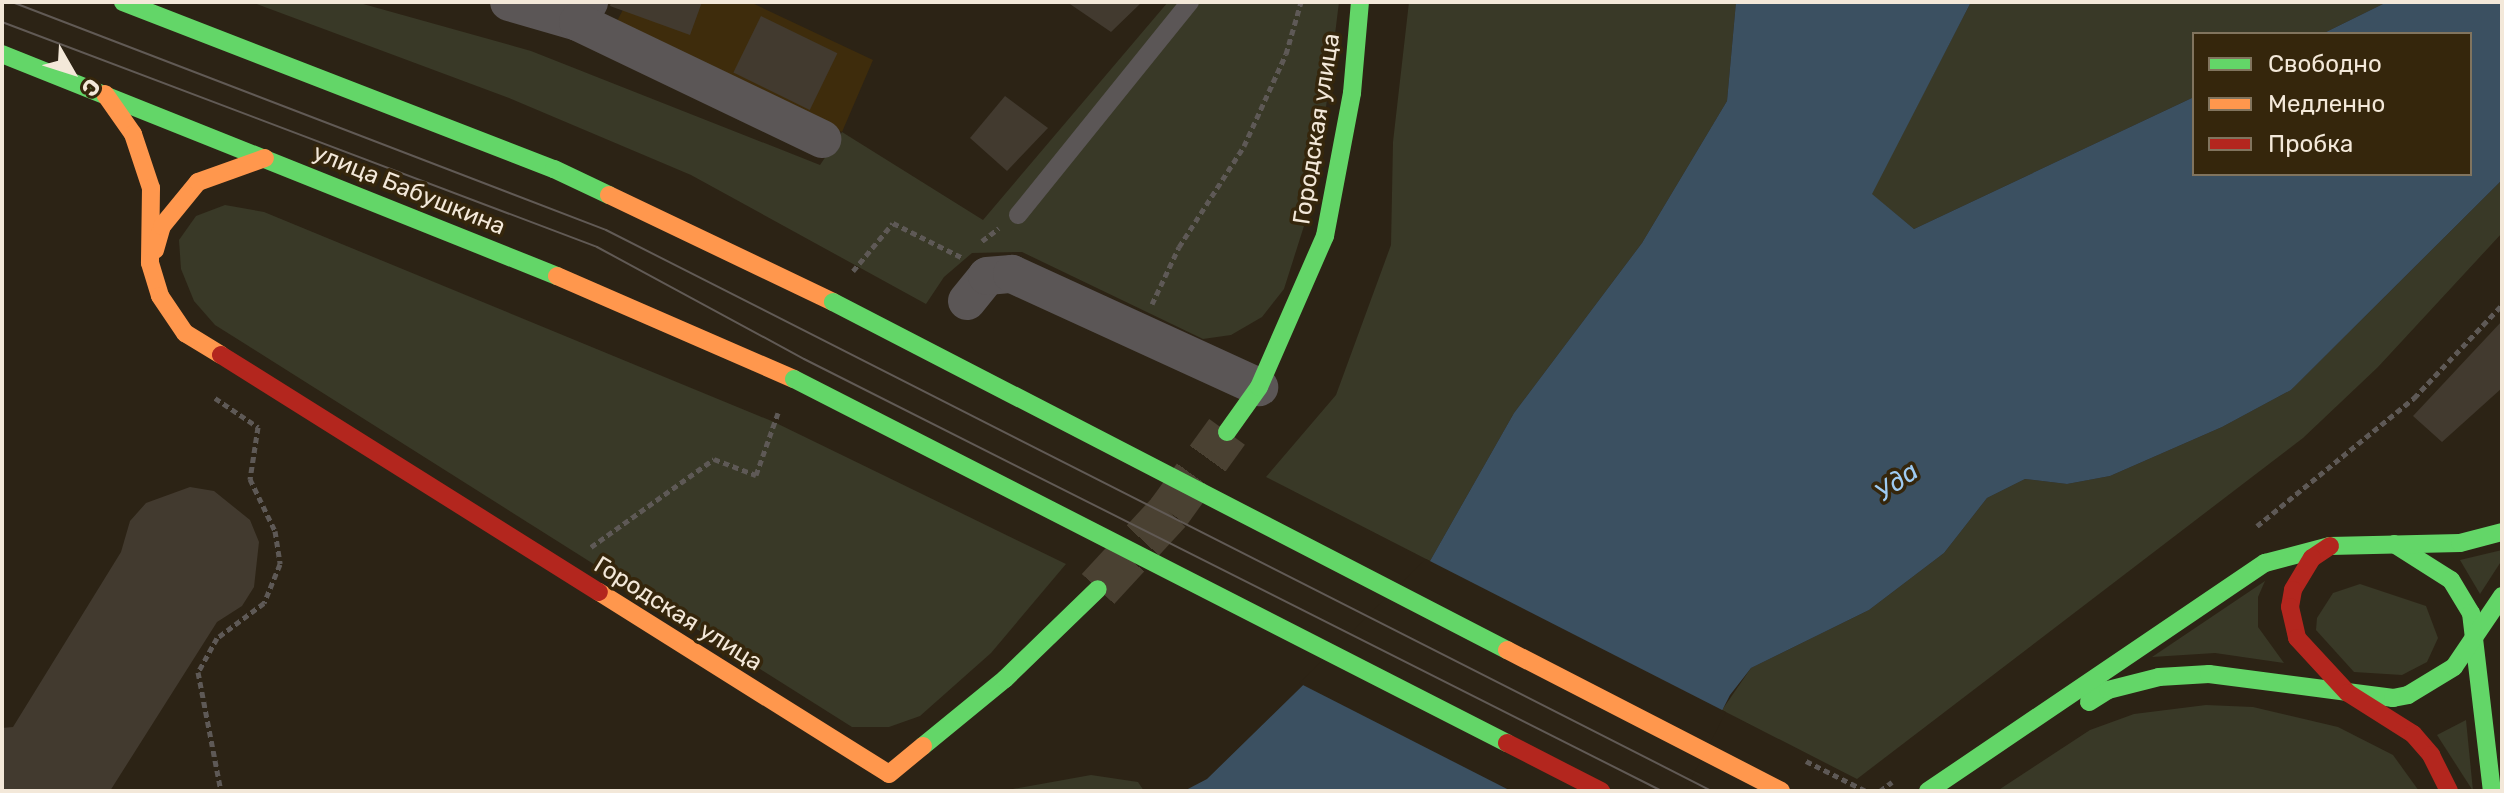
<!DOCTYPE html>
<meta charset="utf-8">
<style>
body{margin:0}
#map{position:relative;width:2504px;height:793px;overflow:hidden;background:#2c2315;font-family:Rubik,sans-serif}
div>[style]{position:absolute}
[style*='--x']{left:calc(var(--x)*1px);top:calc(var(--y)*1px);width:calc(var(--w)*1px);rotate:calc(var(--a)*1deg)}
.built>*{inset:0;background:#3e2c0c}
.green>*{inset:0;background:#393927}
.water>*{inset:0;background:#3b5061}
.pier>*{inset:0;background:#2c2315}
.building>*{inset:0;background:#423a2f;transform-origin:0 0}
.secondary-tunnel>*{height:44px;margin-top:-22px;transform-origin:0;background:repeating-linear-gradient(90deg,#4a4132 0 44px,transparent 0 66px)}
.path>*{height:5px;margin-top:-2.5px;transform-origin:0;background:repeating-linear-gradient(90deg,#5e5956 0 6px,transparent 0 10px)}
.lane>*{height:18px;margin:-9px;padding:0 9px;transform-origin:9px;border-radius:9px;background:#5b5656}
.street>*{height:38px;margin:-19px;padding:0 19px;transform-origin:19px;border-radius:19px;background:#5b5656}
.fast>*{height:18px;margin:-9px;padding:0 9px;transform-origin:9px;border-radius:9px;background:#63d668}
.slow>*{height:18px;margin:-9px;padding:0 9px;transform-origin:9px;border-radius:9px;background:#ff974d}
.jam>*{height:18px;margin:-9px;padding:0 9px;transform-origin:9px;border-radius:9px;background:#b3261e}
.tram>*{height:2px;margin:-1px;padding:0 1px;transform-origin:1px;border-radius:1px;background:#615a55}
.path-bridge>*{height:5px;margin-top:-2.5px;transform-origin:0;background:repeating-linear-gradient(90deg,#5e5956 0 6px,transparent 0 10px)}
.fast-bridge>*{height:18px;margin:-9px;padding:0 9px;transform-origin:9px;border-radius:9px;background:#63d668}
.slow-bridge>*{height:18px;margin:-9px;padding:0 9px;transform-origin:9px;border-radius:9px;background:#ff974d}
.jam-bridge>*{height:18px;margin:-9px;padding:0 9px;transform-origin:9px;border-radius:9px;background:#b3261e}
span{translate:-50% -50%;white-space:nowrap;text-align:center;line-height:1.15;-webkit-text-stroke:7px #35260c;paint-order:stroke}
.street-label{font-size:24px;color:#f3e8d9}
.water-label{font-size:26px;color:#9ecbf3;font-style:italic}
.frame{position:absolute;inset:0;border:4px solid #f3e8d9;pointer-events:none}
.legend{position:absolute;left:2192px;top:32px;width:280px;height:144px;box-sizing:border-box;background:#35260c;border:2px solid #81745e;margin:0;padding:10px 14px;list-style:none;font-size:24px;color:#f3e8d9}
.legend li{display:flex;align-items:center;gap:16px;height:40px}
.legend b{width:40px;border:2px solid #81745e}
.north{position:absolute;left:32px;top:32px;width:80px;height:80px;-webkit-text-stroke:6px #35260c;paint-order:stroke;rotate:129deg;font-size:22px;font-weight:700;line-height:32px;text-align:center;color:#f3e8d9}
.north::after{content:'';display:block;margin:auto;width:28px;height:36px;background:#f3e8d9;clip-path:polygon(50% 0,100% 100%,50% 72%,0 100%)}
</style>
<div id="map">
<div class="built">
<div style="clip-path:polygon(627px 2px,750px 2px,873px 60px,842px 132px,615px 25px)"></div>
</div>
<div class="green">
<div style="clip-path:polygon(251px 2px,356px 2px,531px 51px,820px 165px,842px 132px,983px 220px,1168px 2px,1339px 2px,1316px 188px,1284px 289px,1262px 317px,1231px 335px,1203px 339px,1022px 252px,972px 253px,944px 277px,926px 304px,691px 175px,509px 98px)"></div>
<div style="clip-path:polygon(1409px 2px,1736px 2px,1727px 101px,1642px 243px,1514px 413px,1430px 561px,1266px 477px,1336px 395px,1391px 245px,1393px 142px)"></div>
<div style="clip-path:polygon(1971px 2px,2387px 2px,2322px 34px,2194px 34px,2194px 97px,1914px 229px,1871px 194px)"></div>
<div style="clip-path:polygon(2502px 180px,2502px 233px,2378px 367px,2303px 438px,1857px 779px,1722px 710px,1751px 668px,1869px 610px,1944px 553px,1987px 498px,2025px 479px,2067px 484px,2110px 476px,2222px 427px,2291px 390px)"></div>
<div style="clip-path:polygon(225px 205px,264px 212px,774px 422px,1066px 564px,991px 653px,920px 716px,889px 727px,852px 727px,215px 325px,194px 301px,181px 269px,179px 240px,196px 216px)"></div>
<div style="clip-path:polygon(2502px 550px,2502px 560px,2480px 594px,2460px 560px)"></div>
<div style="clip-path:polygon(2265px 581px,2258px 597px,2258px 627px,2284px 663px,2215px 653px,2152px 657px)"></div>
<div style="clip-path:polygon(2360px 584px,2426px 606px,2438px 638px,2427px 662px,2402px 675px,2354px 672px,2316px 630px,2317px 618px,2333px 593px)"></div>
<div style="clip-path:polygon(2206px 705px,2253px 707px,2338px 727px,2393px 755px,2419px 791px,1997px 791px,2090px 730px,2134px 714px)"></div>
<div style="clip-path:polygon(2466px 720px,2473px 791px,2437px 735px)"></div>
<div style="clip-path:polygon(1091px 775px,1138px 782px,1144px 791px,1002px 791px)"></div>
</div>
<div class="water">
<div style="clip-path:polygon(1736px 2px,1971px 2px,1872px 194px,1914px 229px,2194px 97px,2194px 174px,2470px 174px,2470px 34px,2322px 34px,2387px 2px,2502px 2px,2502px 180px,2291px 390px,2222px 427px,2110px 476px,2067px 484px,2025px 479px,1987px 498px,1944px 553px,1869px 610px,1751px 668px,1730px 695px,1681px 791px,1184px 791px,1207px 779px,1430px 561px,1514px 413px,1642px 243px,1727px 101px)"></div>
</div>
<div class="pier">
<div style="clip-path:polygon(1426px 559px,1726px 712px,1685px 791px,1511px 791px,1299px 683px)"></div>
</div>
<div class="building">
<div style="clip-path:polygon(611px 2px,702px 2px,690px 35px,610px 6px)"></div>
<div style="clip-path:polygon(1067px 2px,1142px 2px,1111px 32px)"></div>
<div style="left:761px;top:16px;width:85px;height:63px;rotate:26deg"></div>
<div style="clip-path:polygon(1005px 96px,1048px 128px,1007px 171px,970px 138px)"></div>
<div style="clip-path:polygon(2502px 321px,2502px 388px,2442px 442px,2413px 416px)"></div>
<div style="clip-path:polygon(190px 487px,214px 491px,250px 520px,259px 542px,254px 587px,242px 606px,217px 622px,110px 791px,2px 791px,2px 728px,13px 727px,121px 552px,130px 521px,146px 503px)"></div>
</div>
<div class="secondary-tunnel">
<div style="--x:1098;--y:589;--w:105;--a:-47.3"></div>
<div style="--x:1169;--y:512;--w:99;--a:-54.1"></div>
</div>
<div class="path">
<div style="--x:982;--y:241;--w:21;--a:-37"></div>
<div style="--x:853;--y:271;--w:62;--a:-50.2"></div>
<div style="--x:893;--y:223;--w:76;--a:26.6"></div>
<div style="--x:1152;--y:304;--w:63;--a:-64.7"></div>
<div style="--x:1179;--y:247;--w:120;--a:-57.2"></div>
<div style="--x:1244;--y:146;--w:101;--a:-65.5"></div>
<div style="--x:1286;--y:54;--w:54;--a:-73.9"></div>
<div style="--x:215;--y:398;--w:52;--a:34"></div>
<div style="--x:258;--y:427;--w:53;--a:98.7"></div>
<div style="--x:250;--y:479;--w:58;--a:64.3"></div>
<div style="--x:275;--y:531;--w:33;--a:81"></div>
<div style="--x:280;--y:564;--w:42;--a:112.3"></div>
<div style="--x:264;--y:603;--w:59;--a:143.3"></div>
<div style="--x:217;--y:638;--w:39;--a:119"></div>
<div style="--x:198;--y:672;--w:121;--a:79.1"></div>
<div style="--x:2257;--y:526;--w:203;--a:-39.2"></div>
<div style="--x:2414;--y:398;--w:128;--a:-46.6"></div>
<div style="--x:591;--y:547;--w:151;--a:-35.6"></div>
<div style="--x:714;--y:459;--w:45;--a:20.9"></div>
<div style="--x:756;--y:475;--w:66;--a:-70.5"></div>
<div style="--x:1880;--y:791;--w:15;--a:-37"></div>
</div>
<div class="lane">
<div style="--x:1018;--y:215;--w:274;--a:-51.1"></div>
</div>
<div class="street">
<div style="--x:509;--y:2;--w:72;--a:16.2"></div>
<div style="--x:578;--y:22;--w:23;--a:-61"></div>
<div style="--x:578;--y:22;--w:271;--a:25.6"></div>
<div style="--x:967;--y:301;--w:32;--a:-51"></div>
<div style="--x:987;--y:276;--w:25;--a:-5"></div>
<div style="--x:1012;--y:274;--w:272;--a:24.6"></div>
</div>
<div class="fast">
<div style="--x:123;--y:2;--w:462;--a:21.2"></div>
<div style="--x:554;--y:169;--w:61;--a:25.3"></div>
<div style="--x:2;--y:54;--w:598;--a:21.8"></div>
<div style="--x:1227;--y:432;--w:55;--a:-54.6"></div>
<div style="--x:1259;--y:387;--w:165;--a:-66.4"></div>
<div style="--x:1325;--y:236;--w:146;--a:-79.3"></div>
<div style="--x:1352;--y:93;--w:91;--a:-85"></div>
<div style="--x:2394;--y:544;--w:67;--a:32.3"></div>
<div style="--x:2451;--y:580;--w:39;--a:59"></div>
<div style="--x:2471;--y:613;--w:179;--a:83.3"></div>
<div style="--x:2089;--y:702;--w:22;--a:-32"></div>
<div style="--x:2108;--y:690;--w:53;--a:-14.3"></div>
<div style="--x:2159;--y:677;--w:50;--a:-3.4"></div>
<div style="--x:2209;--y:674;--w:186;--a:7.4"></div>
<div style="--x:2393;--y:698;--w:15;--a:-11"></div>
<div style="--x:2408;--y:695;--w:54;--a:-31.3"></div>
<div style="--x:2454;--y:667;--w:86;--a:-55.9"></div>
<div style="--x:923;--y:746;--w:106;--a:-39.3"></div>
<div style="--x:1005;--y:679;--w:129;--a:-44.1"></div>
<div style="--x:1928;--y:791;--w:407;--a:-34.1"></div>
<div style="--x:2265;--y:563;--w:67;--a:-14.7"></div>
<div style="--x:2330;--y:546;--w:130;--a:-1.3"></div>
<div style="--x:2460;--y:543;--w:43;--a:-14.7"></div>
</div>
<div class="slow">
<div style="--x:105;--y:94;--w:49;--a:55"></div>
<div style="--x:133;--y:134;--w:57;--a:71.6"></div>
<div style="--x:151;--y:188;--w:75;--a:90.8"></div>
<div style="--x:150;--y:263;--w:34;--a:73"></div>
<div style="--x:160;--y:296;--w:45;--a:56"></div>
<div style="--x:185;--y:333;--w:42;--a:31.4"></div>
<div style="--x:609;--y:195;--w:248;--a:25.5"></div>
<div style="--x:155;--y:250;--w:25;--a:-74"></div>
<div style="--x:162;--y:226;--w:57;--a:-50.7"></div>
<div style="--x:198;--y:182;--w:71;--a:-19.7"></div>
<div style="--x:557;--y:276;--w:258;--a:23.5"></div>
<div style="--x:599;--y:592;--w:342;--a:32.1"></div>
<div style="--x:889;--y:774;--w:44;--a:-39.5"></div>
</div>
<div class="jam">
<div style="--x:221;--y:355;--w:446;--a:32.1"></div>
<div style="--x:2330;--y:546;--w:22;--a:146"></div>
<div style="--x:2312;--y:558;--w:37;--a:121"></div>
<div style="--x:2293;--y:590;--w:17;--a:100"></div>
<div style="--x:2290;--y:607;--w:32;--a:77"></div>
<div style="--x:2297;--y:638;--w:75;--a:47.2"></div>
<div style="--x:2348;--y:693;--w:77;--a:32.2"></div>
<div style="--x:2413;--y:734;--w:28;--a:49"></div>
<div style="--x:2431;--y:755;--w:40;--a:63.4"></div>
</div>
<div class="tram">
<div style="--x:12;--y:2;--w:636;--a:21"></div>
<div style="--x:606;--y:230;--w:1240;--a:26.9"></div>
<div style="--x:2;--y:22;--w:636;--a:20.71"></div>
<div style="--x:597;--y:247;--w:235;--a:28.4"></div>
<div style="--x:804;--y:359;--w:961;--a:26.73"></div>
</div>
<div class="path-bridge">
<div style="--x:1806;--y:761;--w:67;--a:26.6"></div>
</div>
<div class="fast-bridge">
<div style="--x:833;--y:302;--w:759;--a:27.31"></div>
<div style="--x:794;--y:379;--w:801;--a:27.05"></div>
</div>
<div class="slow-bridge">
<div style="--x:1507;--y:650;--w:308;--a:27.2"></div>
</div>
<div class="jam-bridge">
<div style="--x:1507;--y:743;--w:106;--a:27.1"></div>
</div>
<div class="street-label">
<span style="left:1317px;top:129px;rotate:-81deg">Городская улица</span>
<span style="left:409px;top:190px;rotate:22deg">улица Бабушкина</span>
<span style="left:678px;top:614px;rotate:32deg">Городская улица</span>
</div>
<div class="water-label">
<span style="left:1897px;top:482px;rotate:-36deg">Уда</span>
</div>
<div class="frame"></div>
<ul class="legend">
<li><b style="height:10px;background:#63d668"></b>Свободно</li>
<li><b style="height:10px;background:#ff974d"></b>Медленно</li>
<li><b style="height:10px;background:#b3261e"></b>Пробка</li>
</ul>
<div class="north">С</div>
</div>
